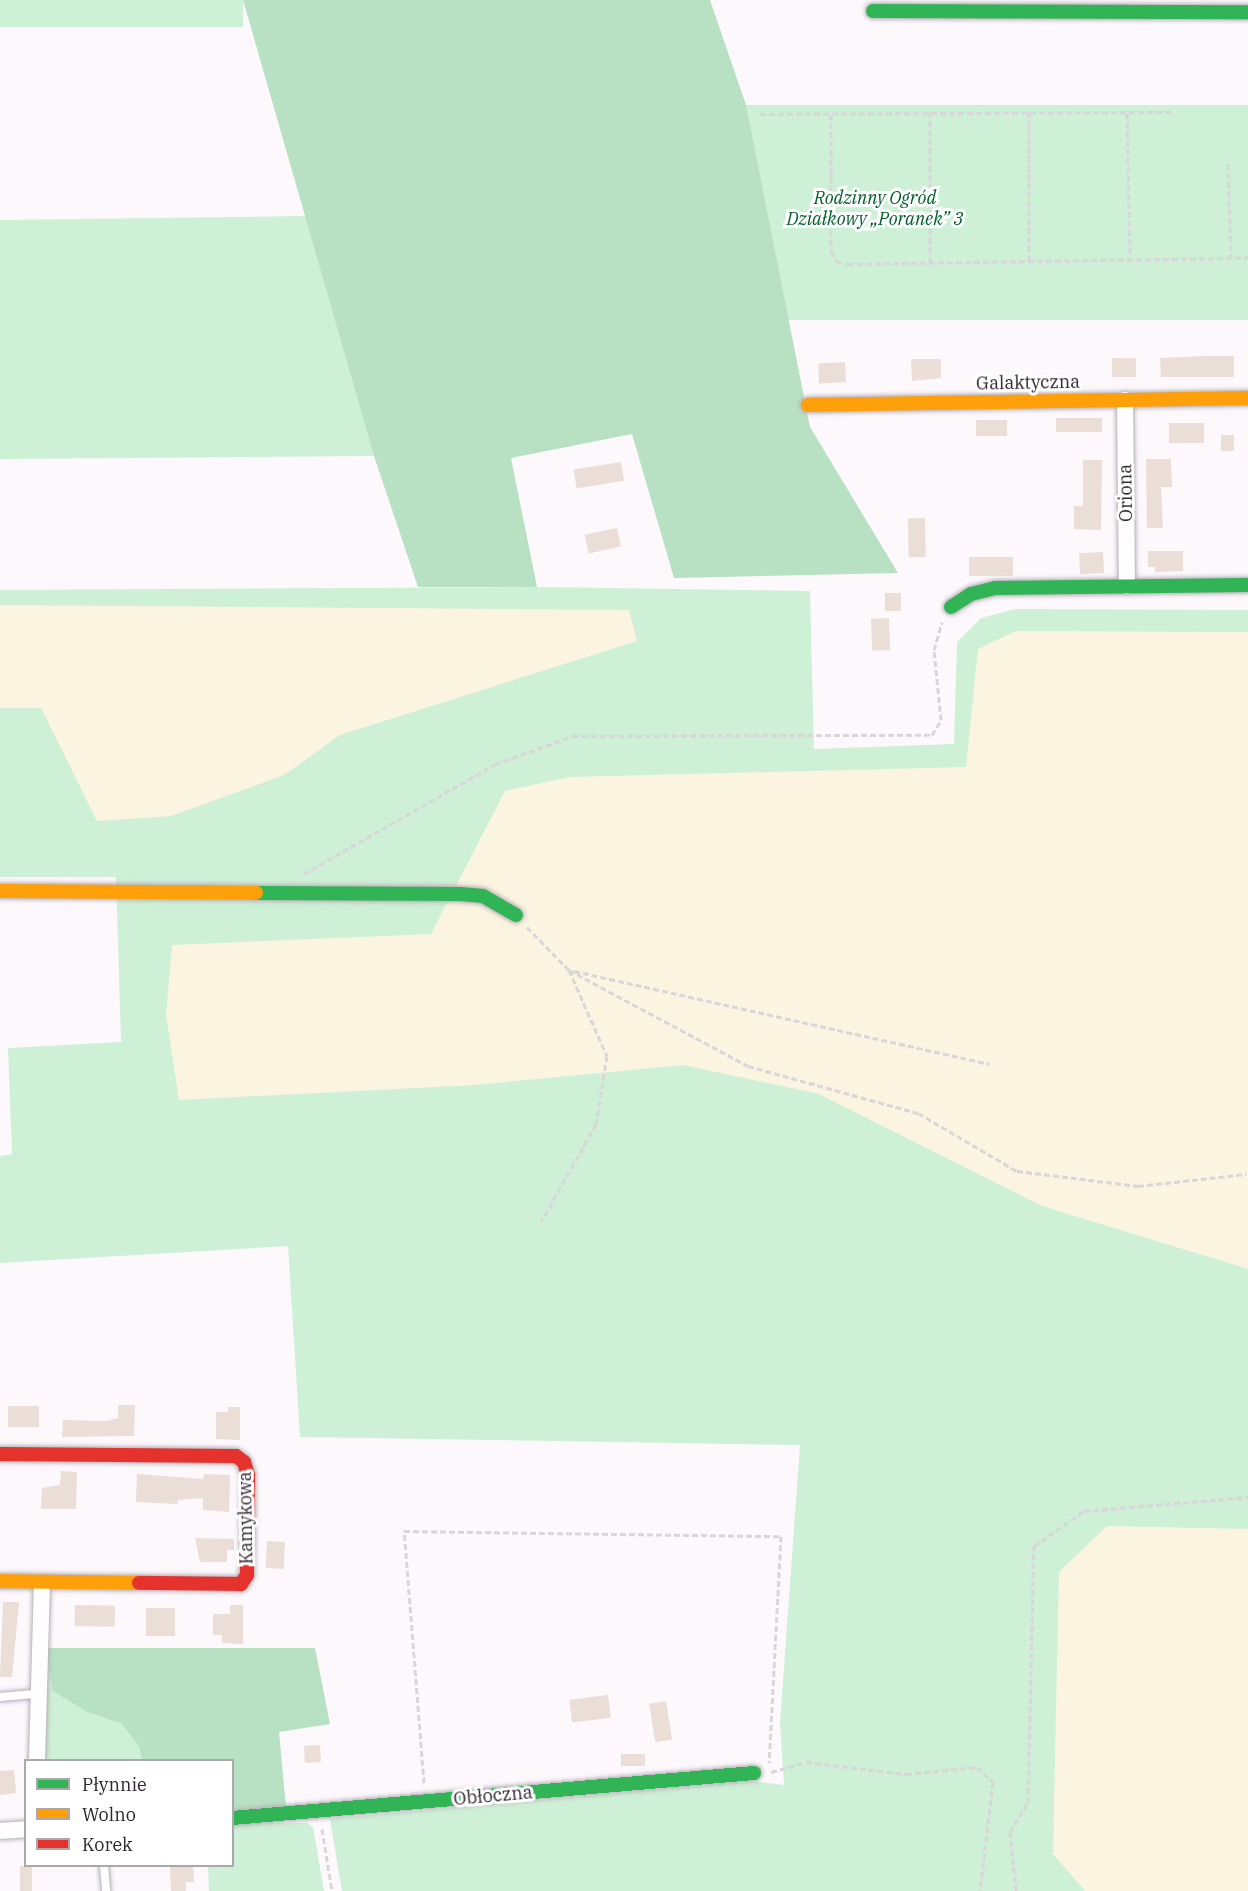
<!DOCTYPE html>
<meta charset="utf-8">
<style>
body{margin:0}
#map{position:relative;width:1248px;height:1891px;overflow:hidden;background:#fcf8fc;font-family:"IBM Plex Serif",serif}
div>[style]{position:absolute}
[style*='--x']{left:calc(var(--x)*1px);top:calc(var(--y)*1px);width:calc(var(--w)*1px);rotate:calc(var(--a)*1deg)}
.green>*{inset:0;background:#cef0d6;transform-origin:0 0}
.forest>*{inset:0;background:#b8e1c3}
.sand>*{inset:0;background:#fbf4e0}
.building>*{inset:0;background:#eaded7;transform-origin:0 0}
.path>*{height:3px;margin-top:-1.5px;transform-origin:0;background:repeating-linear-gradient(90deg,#d8d6d8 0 6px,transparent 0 9px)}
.roads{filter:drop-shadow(0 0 2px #b5afb6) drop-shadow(0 0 2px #b5afb6)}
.lane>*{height:8px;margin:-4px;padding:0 4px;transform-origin:4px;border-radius:4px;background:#fffeff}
.street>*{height:16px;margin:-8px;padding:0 8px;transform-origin:8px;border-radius:8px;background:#fffeff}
.fast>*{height:14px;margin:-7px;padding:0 7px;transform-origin:7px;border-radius:7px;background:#30b455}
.slow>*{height:14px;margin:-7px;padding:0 7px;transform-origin:7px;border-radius:7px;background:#ff9f0a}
.jam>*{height:14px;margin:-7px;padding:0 7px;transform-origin:7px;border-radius:7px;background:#e5322d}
span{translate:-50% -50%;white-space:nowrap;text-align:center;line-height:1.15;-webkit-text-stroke:6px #fff;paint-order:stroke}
.park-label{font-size:18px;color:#005f2b;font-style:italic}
.street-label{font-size:18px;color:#2e252f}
.legend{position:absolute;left:24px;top:1759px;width:210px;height:108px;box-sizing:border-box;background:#fff;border:2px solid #aba8ac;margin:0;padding:8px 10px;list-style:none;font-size:18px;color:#2e252f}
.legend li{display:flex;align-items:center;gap:12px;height:30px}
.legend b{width:30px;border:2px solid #aba8ac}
</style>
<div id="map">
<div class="green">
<div style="left:0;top:0;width:243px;height:27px"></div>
<div style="left:746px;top:105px;width:502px;height:215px"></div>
<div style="clip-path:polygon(308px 216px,374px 456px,0 459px,0 220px)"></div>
<div style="clip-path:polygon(537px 587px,810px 591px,814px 749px,954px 744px,957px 642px,981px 618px,1015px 609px,1248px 610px,1248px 1891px,342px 1891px,330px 1819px,752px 1781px,784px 1785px,780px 1723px,800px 1445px,300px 1437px,288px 1246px,0 1263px,0 1156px,12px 1154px,8px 1048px,121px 1042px,116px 877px,0 877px,0 590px)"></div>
<div style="clip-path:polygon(45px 1662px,87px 1712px,122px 1724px,139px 1747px,142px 1760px,44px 1760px)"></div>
<div style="clip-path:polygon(233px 1823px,307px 1823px,313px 1827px,324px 1891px,209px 1891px,208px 1866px,232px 1866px)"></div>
</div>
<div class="forest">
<div style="clip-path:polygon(243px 0,710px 0,746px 105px,810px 427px,898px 573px,674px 578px,632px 434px,511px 458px,537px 587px,418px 587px,374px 456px)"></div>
<div style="clip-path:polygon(45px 1648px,315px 1648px,330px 1724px,279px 1732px,286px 1807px,233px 1810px,232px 1760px,142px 1760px,139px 1747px,122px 1724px,87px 1712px,53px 1691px)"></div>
</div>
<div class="sand">
<div style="clip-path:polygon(0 605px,629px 610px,637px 641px,340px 735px,284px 775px,171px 816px,97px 821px,41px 708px,0 708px)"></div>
<div style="clip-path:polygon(1016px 631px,1248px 632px,1248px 1269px,1042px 1206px,819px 1094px,683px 1065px,475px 1085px,179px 1100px,166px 1015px,172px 945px,431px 934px,505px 791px,570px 777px,966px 767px,978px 649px)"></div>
<div style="clip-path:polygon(1107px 1526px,1248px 1529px,1248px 1891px,1085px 1891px,1053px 1854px,1059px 1572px)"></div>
</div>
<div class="building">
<div style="clip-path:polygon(1205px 356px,1234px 356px,1234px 377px,1161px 377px,1160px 358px)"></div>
<div style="left:1112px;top:358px;width:24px;height:19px"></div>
<div style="clip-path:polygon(911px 359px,941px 359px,941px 378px,912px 381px)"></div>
<div style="left:845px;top:362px;width:20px;height:27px;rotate:87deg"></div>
<div style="left:1102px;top:418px;width:14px;height:46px;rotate:90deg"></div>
<div style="left:1007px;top:420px;width:16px;height:31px;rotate:90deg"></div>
<div style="left:1169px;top:423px;width:35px;height:20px"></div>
<div style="left:1234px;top:435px;width:16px;height:13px;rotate:90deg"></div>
<div style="clip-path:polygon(1146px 459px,1171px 459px,1172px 487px,1161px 487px,1163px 528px,1147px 528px)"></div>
<div style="clip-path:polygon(1083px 460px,1102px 460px,1101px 530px,1074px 529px,1074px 506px,1083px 506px)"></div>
<div style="left:621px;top:462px;width:19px;height:48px;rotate:81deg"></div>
<div style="left:925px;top:518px;width:39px;height:17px;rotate:89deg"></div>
<div style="left:617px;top:528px;width:19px;height:33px;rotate:78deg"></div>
<div style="clip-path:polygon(1148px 551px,1183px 551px,1183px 571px,1155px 572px,1155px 567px,1148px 567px)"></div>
<div style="left:1103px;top:552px;width:21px;height:24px;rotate:87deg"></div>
<div style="left:969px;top:557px;width:44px;height:19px"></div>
<div style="left:885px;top:593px;width:16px;height:18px"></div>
<div style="left:889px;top:618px;width:32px;height:18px;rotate:88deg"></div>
<div style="clip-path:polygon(118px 1405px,135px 1405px,134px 1436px,62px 1437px,63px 1420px,106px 1421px,118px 1418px)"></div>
<div style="left:8px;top:1406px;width:31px;height:21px"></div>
<div style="clip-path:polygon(228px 1407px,240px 1407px,240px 1440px,216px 1439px,216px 1412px,228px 1412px)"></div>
<div style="clip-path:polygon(61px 1471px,77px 1472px,76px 1509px,41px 1509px,42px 1488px,60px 1485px)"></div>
<div style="clip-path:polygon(137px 1474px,203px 1479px,204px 1474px,230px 1475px,229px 1512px,203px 1510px,203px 1498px,178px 1500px,178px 1504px,136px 1502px)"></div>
<div style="clip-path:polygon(195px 1538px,234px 1539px,234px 1550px,227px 1550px,227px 1562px,200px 1562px)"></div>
<div style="left:267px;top:1541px;width:18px;height:27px;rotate:3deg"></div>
<div style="clip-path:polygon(3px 1602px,19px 1602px,12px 1677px,0 1677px)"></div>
<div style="left:75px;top:1605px;width:40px;height:21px;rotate:1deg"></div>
<div style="clip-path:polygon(230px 1605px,243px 1605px,243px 1644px,222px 1643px,222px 1635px,213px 1635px,213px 1614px,230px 1614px)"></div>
<div style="left:175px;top:1608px;width:28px;height:29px;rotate:90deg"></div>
<div style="left:608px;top:1695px;width:23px;height:39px;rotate:83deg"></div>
<div style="left:666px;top:1701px;width:39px;height:17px;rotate:81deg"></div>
<div style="left:320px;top:1745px;width:17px;height:16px;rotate:87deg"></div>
<div style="left:645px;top:1754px;width:12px;height:24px;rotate:90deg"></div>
<div style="clip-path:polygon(14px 1770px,16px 1793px,0 1795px,0 1771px)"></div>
<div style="left:20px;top:1866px;width:12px;height:25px"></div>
<div style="clip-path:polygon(170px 1866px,193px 1866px,194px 1882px,186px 1882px,186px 1891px,171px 1891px)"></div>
</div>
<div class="path">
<div style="--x:1127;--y:113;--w:147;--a:88.8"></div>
<div style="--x:760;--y:114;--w:414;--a:-0.3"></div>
<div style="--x:831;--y:114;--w:137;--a:90"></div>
<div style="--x:831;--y:251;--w:11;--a:63"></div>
<div style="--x:836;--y:261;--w:12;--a:14"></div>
<div style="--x:848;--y:264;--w:400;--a:-0.9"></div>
<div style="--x:1228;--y:164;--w:94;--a:88.2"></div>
<div style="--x:1029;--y:261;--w:149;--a:-90"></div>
<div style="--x:930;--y:262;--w:150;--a:-90"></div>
<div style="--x:304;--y:874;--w:220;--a:-29.9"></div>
<div style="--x:495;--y:764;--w:83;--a:-19.7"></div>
<div style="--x:573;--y:736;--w:359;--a:-0.2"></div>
<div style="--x:932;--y:735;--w:17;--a:-59"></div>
<div style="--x:941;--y:720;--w:70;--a:-95.7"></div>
<div style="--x:934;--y:650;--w:29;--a:-74"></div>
<div style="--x:527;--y:927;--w:60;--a:45.7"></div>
<div style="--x:569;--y:970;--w:94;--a:66.2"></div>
<div style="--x:607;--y:1056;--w:69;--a:99.2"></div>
<div style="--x:596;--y:1124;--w:112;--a:119.3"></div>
<div style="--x:569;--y:970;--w:203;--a:28.2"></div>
<div style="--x:748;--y:1066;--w:176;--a:15.5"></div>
<div style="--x:918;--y:1113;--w:115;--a:30.4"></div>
<div style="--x:1017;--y:1171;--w:122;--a:7.1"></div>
<div style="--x:1138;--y:1186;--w:109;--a:-6.3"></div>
<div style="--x:574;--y:971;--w:426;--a:12.6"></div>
<div style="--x:771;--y:1772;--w:36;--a:-16"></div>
<div style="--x:806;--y:1762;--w:101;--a:6.8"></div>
<div style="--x:906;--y:1774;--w:71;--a:-5.6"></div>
<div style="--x:977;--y:1767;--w:22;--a:43"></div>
<div style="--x:993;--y:1782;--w:110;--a:96.8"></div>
<div style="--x:424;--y:1783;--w:253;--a:-94.5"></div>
<div style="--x:404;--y:1531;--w:377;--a:0.8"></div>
<div style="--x:781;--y:1536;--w:227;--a:93"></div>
<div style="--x:322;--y:1829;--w:63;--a:80.8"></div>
<div style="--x:1016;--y:1891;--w:59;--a:-95.8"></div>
<div style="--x:1010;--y:1832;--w:35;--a:-59"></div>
<div style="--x:1028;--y:1802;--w:256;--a:-88.7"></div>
<div style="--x:1034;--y:1546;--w:61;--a:-35"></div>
<div style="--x:1084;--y:1511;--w:165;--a:-4.9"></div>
</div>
<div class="roads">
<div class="lane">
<div style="--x:0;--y:1697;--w:37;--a:-5"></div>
<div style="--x:104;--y:1866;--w:25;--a:85"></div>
</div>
<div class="street">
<div style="--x:1125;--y:400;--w:186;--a:89.4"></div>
<div style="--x:37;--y:1760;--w:176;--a:-88.4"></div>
<div style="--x:0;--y:1831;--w:26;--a:-4"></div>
</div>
<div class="fast">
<div style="--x:873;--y:11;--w:375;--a:0.2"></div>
<div style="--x:951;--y:607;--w:24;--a:-33"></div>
<div style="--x:971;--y:594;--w:25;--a:-14"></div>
<div style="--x:995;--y:588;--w:253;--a:-0.7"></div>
<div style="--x:256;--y:893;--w:204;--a:0.3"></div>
<div style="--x:460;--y:894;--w:23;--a:5"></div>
<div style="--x:483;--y:896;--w:38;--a:30"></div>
<div style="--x:232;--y:1818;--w:524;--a:-4.93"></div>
</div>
<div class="slow">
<div style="--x:808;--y:405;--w:440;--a:-0.9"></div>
<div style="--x:0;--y:891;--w:256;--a:0.4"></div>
<div style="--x:0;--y:1581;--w:139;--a:0.8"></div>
</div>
<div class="jam">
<div style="--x:0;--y:1454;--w:236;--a:0.5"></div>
<div style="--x:236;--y:1456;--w:10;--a:37"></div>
<div style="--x:244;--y:1462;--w:14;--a:73"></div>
<div style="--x:248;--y:1475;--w:100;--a:90.6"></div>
<div style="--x:247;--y:1575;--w:11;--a:124"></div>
<div style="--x:241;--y:1584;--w:102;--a:-179.4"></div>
</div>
</div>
<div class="park-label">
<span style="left:875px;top:209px">Rodzinny Ogród<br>Działkowy „Poranek” 3</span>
</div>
<div class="street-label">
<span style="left:1028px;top:383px;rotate:-1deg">Galaktyczna</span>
<span style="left:1126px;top:493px;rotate:-91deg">Oriona</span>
<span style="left:246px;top:1518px;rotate:-91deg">Kamykowa</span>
<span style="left:493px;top:1796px;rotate:-5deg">Obłoczna</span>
</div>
<ul class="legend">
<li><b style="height:8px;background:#30b455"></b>Płynnie</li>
<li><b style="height:8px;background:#ff9f0a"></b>Wolno</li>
<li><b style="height:8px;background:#e5322d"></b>Korek</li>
</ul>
</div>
